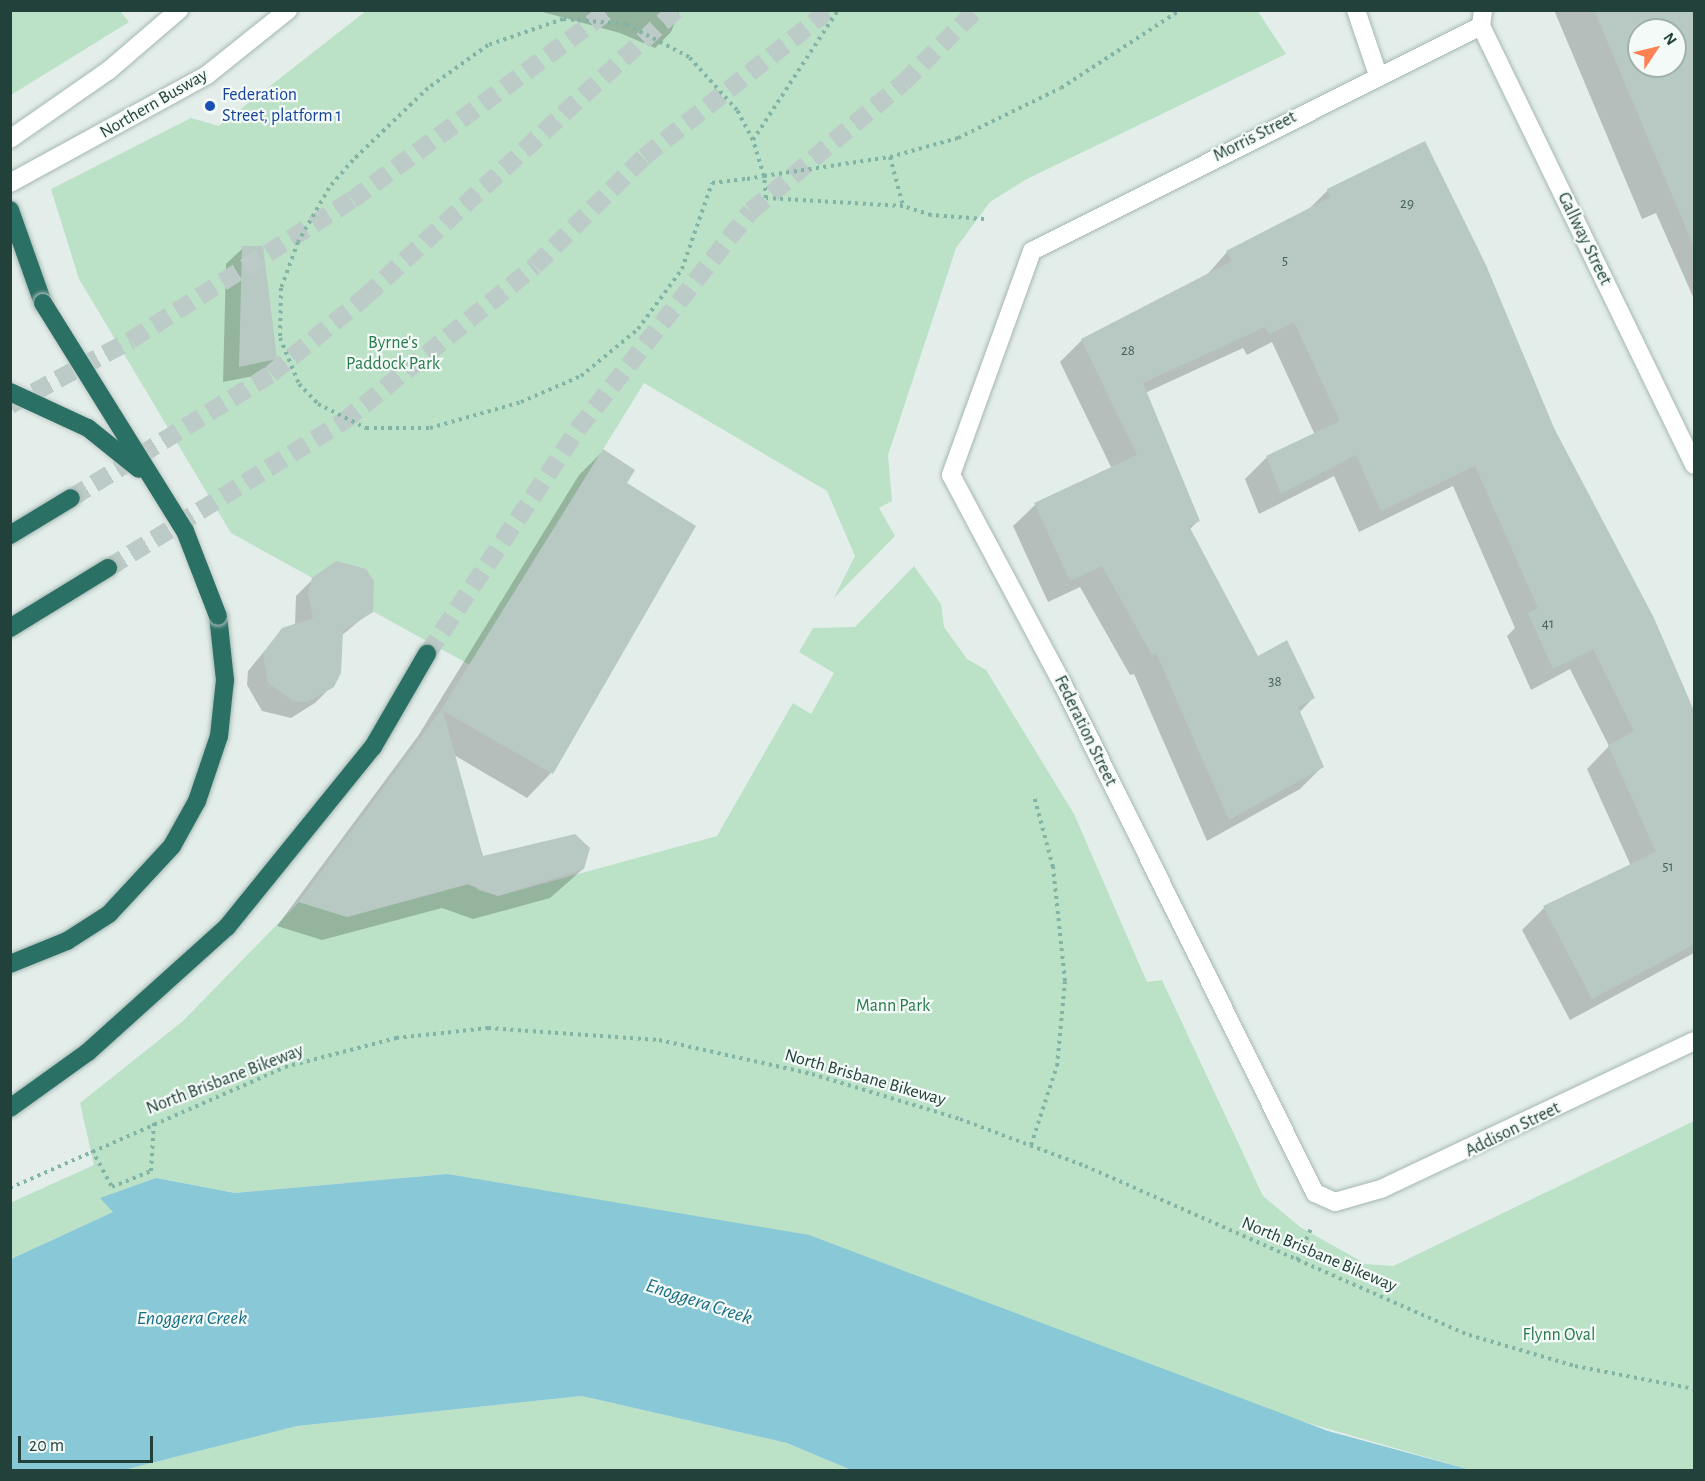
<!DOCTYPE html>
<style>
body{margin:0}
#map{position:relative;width:1705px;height:1481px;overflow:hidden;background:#e3eeea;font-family:"Alegreya Sans",sans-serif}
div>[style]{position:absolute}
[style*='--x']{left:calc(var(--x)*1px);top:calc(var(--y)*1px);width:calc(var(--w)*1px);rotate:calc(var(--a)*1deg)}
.green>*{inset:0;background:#bbe1c6}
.water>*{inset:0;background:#88c8d7}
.shadow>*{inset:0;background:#0003}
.building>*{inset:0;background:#b8c9c3}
.motorway-tunnel>*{height:18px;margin-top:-9px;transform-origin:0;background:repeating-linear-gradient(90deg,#bccbc7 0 18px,transparent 0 27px)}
.path>*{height:4px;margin-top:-2px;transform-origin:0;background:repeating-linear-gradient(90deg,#82b4a6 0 3px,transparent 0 7.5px)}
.roads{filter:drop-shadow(0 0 2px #a5b7b2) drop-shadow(0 0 2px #a5b7b2)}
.service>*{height:18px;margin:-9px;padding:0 9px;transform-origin:9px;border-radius:9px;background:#fff}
.minor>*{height:18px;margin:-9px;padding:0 9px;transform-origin:9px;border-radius:9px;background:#fff}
.motorway>*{height:18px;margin:-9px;padding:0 9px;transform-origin:9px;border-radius:9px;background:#2b7064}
.bridges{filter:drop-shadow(0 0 2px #c1cac8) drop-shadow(0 0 2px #c1cac8)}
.motorway-bridge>*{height:18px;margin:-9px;padding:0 9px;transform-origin:9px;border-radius:9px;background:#2b7064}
.dots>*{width:16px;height:16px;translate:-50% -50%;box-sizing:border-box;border:3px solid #f4faf7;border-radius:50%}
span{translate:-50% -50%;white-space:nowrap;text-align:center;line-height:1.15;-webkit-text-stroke:4.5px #f4faf7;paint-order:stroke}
.number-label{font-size:15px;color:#47635c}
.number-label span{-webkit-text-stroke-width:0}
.transit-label{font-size:18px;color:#164399}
.left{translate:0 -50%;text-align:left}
.street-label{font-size:18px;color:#21413a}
.park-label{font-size:18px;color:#287b4b}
.water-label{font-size:20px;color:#166d82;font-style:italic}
.frame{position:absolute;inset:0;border:12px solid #21413a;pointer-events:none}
.north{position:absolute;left:1627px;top:18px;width:60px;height:60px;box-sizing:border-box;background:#f4faf7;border:2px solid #a0b0ab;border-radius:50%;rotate:55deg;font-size:16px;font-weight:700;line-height:24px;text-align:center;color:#21413a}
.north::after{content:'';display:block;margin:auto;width:21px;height:27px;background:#fc8254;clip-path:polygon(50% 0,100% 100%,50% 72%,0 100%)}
.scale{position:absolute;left:18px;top:1436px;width:135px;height:27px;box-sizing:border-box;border:3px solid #21413a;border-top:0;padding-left:8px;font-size:18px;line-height:21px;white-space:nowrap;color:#21413a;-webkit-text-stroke:4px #f4faf7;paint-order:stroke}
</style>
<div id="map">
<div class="green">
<div style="clip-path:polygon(11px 10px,120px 11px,129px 22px,11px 95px)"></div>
<div style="clip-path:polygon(1257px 10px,1286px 54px,1027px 179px,990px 202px,956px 248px,888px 455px,892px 501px,879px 508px,895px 536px,834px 598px,855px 556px,827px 491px,644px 383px,470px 665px,231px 533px,79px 279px,51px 189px,191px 118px,219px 126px,366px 11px)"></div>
<div style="clip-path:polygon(914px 566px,941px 604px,944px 627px,967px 659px,986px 670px,1074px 814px,1147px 982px,1162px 980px,1263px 1196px,1300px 1227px,1366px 1264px,1393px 1266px,1694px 1121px,1694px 1470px,1471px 1470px,447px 1174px,235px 1193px,156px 1178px,101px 1198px,113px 1212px,11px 1259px,10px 1203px,94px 1165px,80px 1103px,183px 1021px,299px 902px,347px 917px,473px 883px,478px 890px,498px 896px,717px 836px,793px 703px,811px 714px,834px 673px,799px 652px,813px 628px,855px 627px)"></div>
<div style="clip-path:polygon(582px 1396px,787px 1443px,851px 1470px,124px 1470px,297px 1426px)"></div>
</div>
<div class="water">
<div style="clip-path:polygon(447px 1174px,809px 1235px,1328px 1431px,1471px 1470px,851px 1470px,787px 1443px,582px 1396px,297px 1426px,124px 1470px,11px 1470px,11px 1259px,113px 1212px,100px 1198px,156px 1178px,235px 1193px)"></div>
</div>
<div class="shadow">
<div style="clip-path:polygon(680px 10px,671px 32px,655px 48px,620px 33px,539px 11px)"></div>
<div style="clip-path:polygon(evenodd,1554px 10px,1694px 10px,1694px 299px,1656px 213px,1642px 219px,1554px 10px,1639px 30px,1675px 30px,1675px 66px,1639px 66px,1639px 30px)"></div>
<div style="clip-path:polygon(1328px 190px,1552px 428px,1652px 618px,1694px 719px,1694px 953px,1570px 1020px,1522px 930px,1544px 908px,1631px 866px,1587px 769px,1609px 746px,1570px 669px,1531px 690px,1507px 636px,1515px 628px,1453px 486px,1359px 532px,1334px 476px,1259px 514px,1245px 479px,1267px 457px,1315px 435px,1272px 342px,1247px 355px,1243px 348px,1145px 393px,1198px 521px,1189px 530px,1257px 658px,1313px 698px,1299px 713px,1322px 767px,1300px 789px,1207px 841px,1134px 674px,1130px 675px,1080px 587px,1048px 602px,1013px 526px,1035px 505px,1112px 469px,1060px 362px,1082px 340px,1206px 276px,1227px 252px,1308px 210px)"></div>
<div style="clip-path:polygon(243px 248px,276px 358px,259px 375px,223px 382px,226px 264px)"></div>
<div style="clip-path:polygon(603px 451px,625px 484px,694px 527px,551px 773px,527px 798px,454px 755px,481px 857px,574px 835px,583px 869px,550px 898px,473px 919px,442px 908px,322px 940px,277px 926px,418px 736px,579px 475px)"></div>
<div style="clip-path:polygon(313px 579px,371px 611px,341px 636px,332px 686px,315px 703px,291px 718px,262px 711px,247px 685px,248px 671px,282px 630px,295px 625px,296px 596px)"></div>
</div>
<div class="building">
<div style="clip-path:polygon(evenodd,1594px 10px,1695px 10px,1695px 247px,1694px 247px,1594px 10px,1639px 30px,1675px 30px,1675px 66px,1639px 66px,1639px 30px)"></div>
<div style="clip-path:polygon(1425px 141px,1486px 265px,1554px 428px,1654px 618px,1695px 713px,1695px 944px,1592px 999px,1543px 906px,1656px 852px,1608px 745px,1634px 731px,1593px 649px,1553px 669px,1528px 613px,1538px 608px,1475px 466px,1381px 511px,1356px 455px,1281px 494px,1266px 456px,1340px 421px,1294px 322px,1269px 334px,1265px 327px,1143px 383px,1200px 521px,1189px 526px,1258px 656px,1287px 640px,1315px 698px,1298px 707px,1324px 767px,1229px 820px,1156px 653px,1152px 655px,1102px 566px,1070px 581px,1034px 503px,1137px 455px,1081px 339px,1232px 261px,1226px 251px,1331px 197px,1327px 189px)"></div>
<div style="clip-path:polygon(242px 246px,263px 246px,277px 359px,239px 367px)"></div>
<div style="clip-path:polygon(603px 449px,635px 470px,627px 483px,696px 526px,553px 774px,443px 711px,483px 856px,575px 834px,590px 848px,584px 869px,498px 896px,467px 884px,347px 917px,299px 902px,441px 710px)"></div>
<div style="clip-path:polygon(336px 561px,366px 569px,374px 581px,373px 612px,343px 631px,341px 673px,334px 687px,308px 702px,293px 701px,268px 683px,263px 653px,282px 628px,313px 618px,308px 593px,312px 578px)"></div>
</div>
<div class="motorway-tunnel">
<div style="--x:10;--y:405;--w:137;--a:-28.2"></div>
<div style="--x:131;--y:340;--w:262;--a:-32.4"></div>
<div style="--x:352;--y:200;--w:320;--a:-36.4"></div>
<div style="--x:71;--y:498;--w:235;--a:-31.8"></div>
<div style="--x:271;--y:374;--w:122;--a:-39.3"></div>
<div style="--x:365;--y:297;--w:423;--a:-42.7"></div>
<div style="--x:108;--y:568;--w:277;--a:-31.9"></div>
<div style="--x:343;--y:422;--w:247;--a:-39.1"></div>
<div style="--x:535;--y:266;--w:154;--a:-45"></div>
<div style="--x:644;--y:157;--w:236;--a:-38.5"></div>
<div style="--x:427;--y:654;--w:271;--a:-56.1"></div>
<div style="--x:578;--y:429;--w:278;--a:-51.6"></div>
<div style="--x:751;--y:211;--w:199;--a:-40.1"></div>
<div style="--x:903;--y:83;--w:103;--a:-45"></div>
</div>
<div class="path">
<div style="--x:753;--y:140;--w:155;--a:-56.8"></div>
<div style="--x:890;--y:157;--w:51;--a:75.1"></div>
<div style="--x:984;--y:219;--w:53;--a:-175.7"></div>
<div style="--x:931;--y:215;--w:29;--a:-162"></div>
<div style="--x:903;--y:206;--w:137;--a:-176.7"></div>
<div style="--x:766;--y:198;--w:22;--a:-95"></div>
<div style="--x:764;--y:176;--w:38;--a:-107"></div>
<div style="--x:753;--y:140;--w:34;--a:-118"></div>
<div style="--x:737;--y:110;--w:72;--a:-132.2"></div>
<div style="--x:689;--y:57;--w:71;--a:-152.4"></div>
<div style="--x:626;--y:24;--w:63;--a:-175.5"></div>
<div style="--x:563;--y:19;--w:79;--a:160.9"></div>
<div style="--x:488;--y:45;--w:74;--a:144.4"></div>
<div style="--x:428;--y:88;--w:104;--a:136.2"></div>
<div style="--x:353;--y:160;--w:37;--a:131"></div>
<div style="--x:329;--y:188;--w:62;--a:119.9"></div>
<div style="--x:298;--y:242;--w:49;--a:110.3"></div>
<div style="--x:281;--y:288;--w:50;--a:91.1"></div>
<div style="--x:280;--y:338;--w:50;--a:67.6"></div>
<div style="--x:299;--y:384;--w:28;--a:46"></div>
<div style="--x:318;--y:404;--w:54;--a:26.6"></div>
<div style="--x:366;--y:428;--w:64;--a:0"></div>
<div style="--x:430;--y:428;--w:95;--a:-15.9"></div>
<div style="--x:521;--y:402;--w:65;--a:-23.4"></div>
<div style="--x:581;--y:376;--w:74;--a:-39.5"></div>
<div style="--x:638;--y:329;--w:74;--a:-53.7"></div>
<div style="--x:682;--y:269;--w:91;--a:-70.8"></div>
<div style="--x:712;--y:183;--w:35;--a:-7"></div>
<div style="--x:747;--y:179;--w:17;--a:-10"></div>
<div style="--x:764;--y:176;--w:127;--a:-8.6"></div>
<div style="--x:890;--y:157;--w:71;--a:-15.6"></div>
<div style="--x:958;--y:138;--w:114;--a:-25.9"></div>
<div style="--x:1061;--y:88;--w:142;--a:-33.2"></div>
<div style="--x:1031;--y:1145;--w:83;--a:-71.8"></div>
<div style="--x:1057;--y:1066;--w:85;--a:-84.6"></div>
<div style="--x:1065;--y:981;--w:115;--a:-96"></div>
<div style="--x:1053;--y:867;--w:73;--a:-105"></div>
<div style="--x:92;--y:1150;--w:42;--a:61.6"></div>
<div style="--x:112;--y:1187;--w:42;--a:-22.3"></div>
<div style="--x:151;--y:1171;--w:49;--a:-86.5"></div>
<div style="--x:10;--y:1188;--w:300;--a:-23.7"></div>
<div style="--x:285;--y:1067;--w:115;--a:-14.6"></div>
<div style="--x:396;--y:1038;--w:93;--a:-6.2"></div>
<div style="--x:488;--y:1028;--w:171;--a:4"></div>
<div style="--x:659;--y:1040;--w:157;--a:12.5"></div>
<div style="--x:812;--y:1074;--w:155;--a:16.9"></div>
<div style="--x:960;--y:1119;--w:134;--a:20.6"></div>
<div style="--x:1085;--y:1166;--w:420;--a:23.8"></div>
<div style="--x:1469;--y:1335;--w:110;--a:16.3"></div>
<div style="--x:1575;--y:1366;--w:121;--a:10.9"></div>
<div style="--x:1297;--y:1260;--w:35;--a:-66"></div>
</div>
<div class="roads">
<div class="service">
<div style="--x:10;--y:139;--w:119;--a:-34.8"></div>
<div style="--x:108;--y:71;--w:94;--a:-40.7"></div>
<div style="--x:10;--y:183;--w:225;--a:-28.7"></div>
<div style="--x:207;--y:75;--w:104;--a:-38.7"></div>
</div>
<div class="minor">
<div style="--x:1356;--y:10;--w:69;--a:71.3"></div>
<div style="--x:1483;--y:10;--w:16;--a:97"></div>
<div style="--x:1481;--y:26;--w:488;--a:64.1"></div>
<div style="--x:1481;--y:26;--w:502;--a:153.38"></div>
<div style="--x:1032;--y:251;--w:238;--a:109.9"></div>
<div style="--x:951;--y:475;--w:240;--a:61.9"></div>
<div style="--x:1064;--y:687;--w:565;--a:63.62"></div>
<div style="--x:1315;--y:1193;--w:22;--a:24"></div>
<div style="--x:1335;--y:1202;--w:48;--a:-15.8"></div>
<div style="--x:1381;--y:1189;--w:346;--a:-25.3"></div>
</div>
<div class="motorway">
<div style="--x:10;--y:210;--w:99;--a:70.5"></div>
<div style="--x:10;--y:535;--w:71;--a:-31.2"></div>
<div style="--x:10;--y:628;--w:115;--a:-31.5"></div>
<div style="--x:10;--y:964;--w:61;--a:-22"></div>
<div style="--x:67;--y:941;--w:50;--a:-32.7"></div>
<div style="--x:109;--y:914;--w:93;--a:-47.2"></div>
<div style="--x:172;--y:846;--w:51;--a:-60.9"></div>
<div style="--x:197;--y:801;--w:69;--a:-71.3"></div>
<div style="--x:219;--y:736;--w:56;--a:-83.9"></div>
<div style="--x:225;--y:680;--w:64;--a:-96.2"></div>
<div style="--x:10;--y:1108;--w:96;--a:-35.7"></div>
<div style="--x:88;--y:1052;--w:187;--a:-42"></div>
<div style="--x:227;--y:927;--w:232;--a:-51"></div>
<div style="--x:373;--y:747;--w:108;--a:-59.9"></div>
</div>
</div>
<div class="bridges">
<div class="motorway-bridge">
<div style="--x:43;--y:303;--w:269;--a:58.1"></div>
<div style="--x:185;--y:531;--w:91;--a:68.8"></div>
<div style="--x:10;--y:392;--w:86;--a:24.8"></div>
<div style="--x:88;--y:428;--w:65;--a:38.8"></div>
</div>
</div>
<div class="dots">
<div style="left:210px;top:106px;background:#1a4fb4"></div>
</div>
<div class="number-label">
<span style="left:1407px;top:204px">29</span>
<span style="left:1285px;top:261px">5</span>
<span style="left:1128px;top:351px">28</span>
<span style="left:1548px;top:624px">41</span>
<span style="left:1275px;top:682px">38</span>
<span style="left:1668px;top:867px">51</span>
</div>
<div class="transit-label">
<span class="left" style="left:222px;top:106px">Federation<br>Street, platform 1</span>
</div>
<div class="street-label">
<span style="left:154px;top:104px;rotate:-30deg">Northern Busway</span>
<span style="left:1255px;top:137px;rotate:-27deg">Morris Street</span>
<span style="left:1584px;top:239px;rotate:64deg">Gallway Street</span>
<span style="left:1085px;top:731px;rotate:64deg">Federation Street</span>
<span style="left:865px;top:1078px;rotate:16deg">North Brisbane Bikeway</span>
<span style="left:225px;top:1080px;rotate:-21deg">North Brisbane Bikeway</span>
<span style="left:1513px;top:1130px;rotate:-26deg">Addison Street</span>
<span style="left:1319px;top:1255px;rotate:23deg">North Brisbane Bikeway</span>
</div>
<div class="park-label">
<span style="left:393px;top:354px">Byrne's<br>Paddock Park</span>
<span style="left:893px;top:1006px">Mann Park</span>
<span style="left:1559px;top:1335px">Flynn Oval</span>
</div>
<div class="water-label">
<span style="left:699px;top:1302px;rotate:18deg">Enoggera Creek</span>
<span style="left:192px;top:1318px">Enoggera Creek</span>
</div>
<div class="frame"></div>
<div class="north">N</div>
<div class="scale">20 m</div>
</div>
